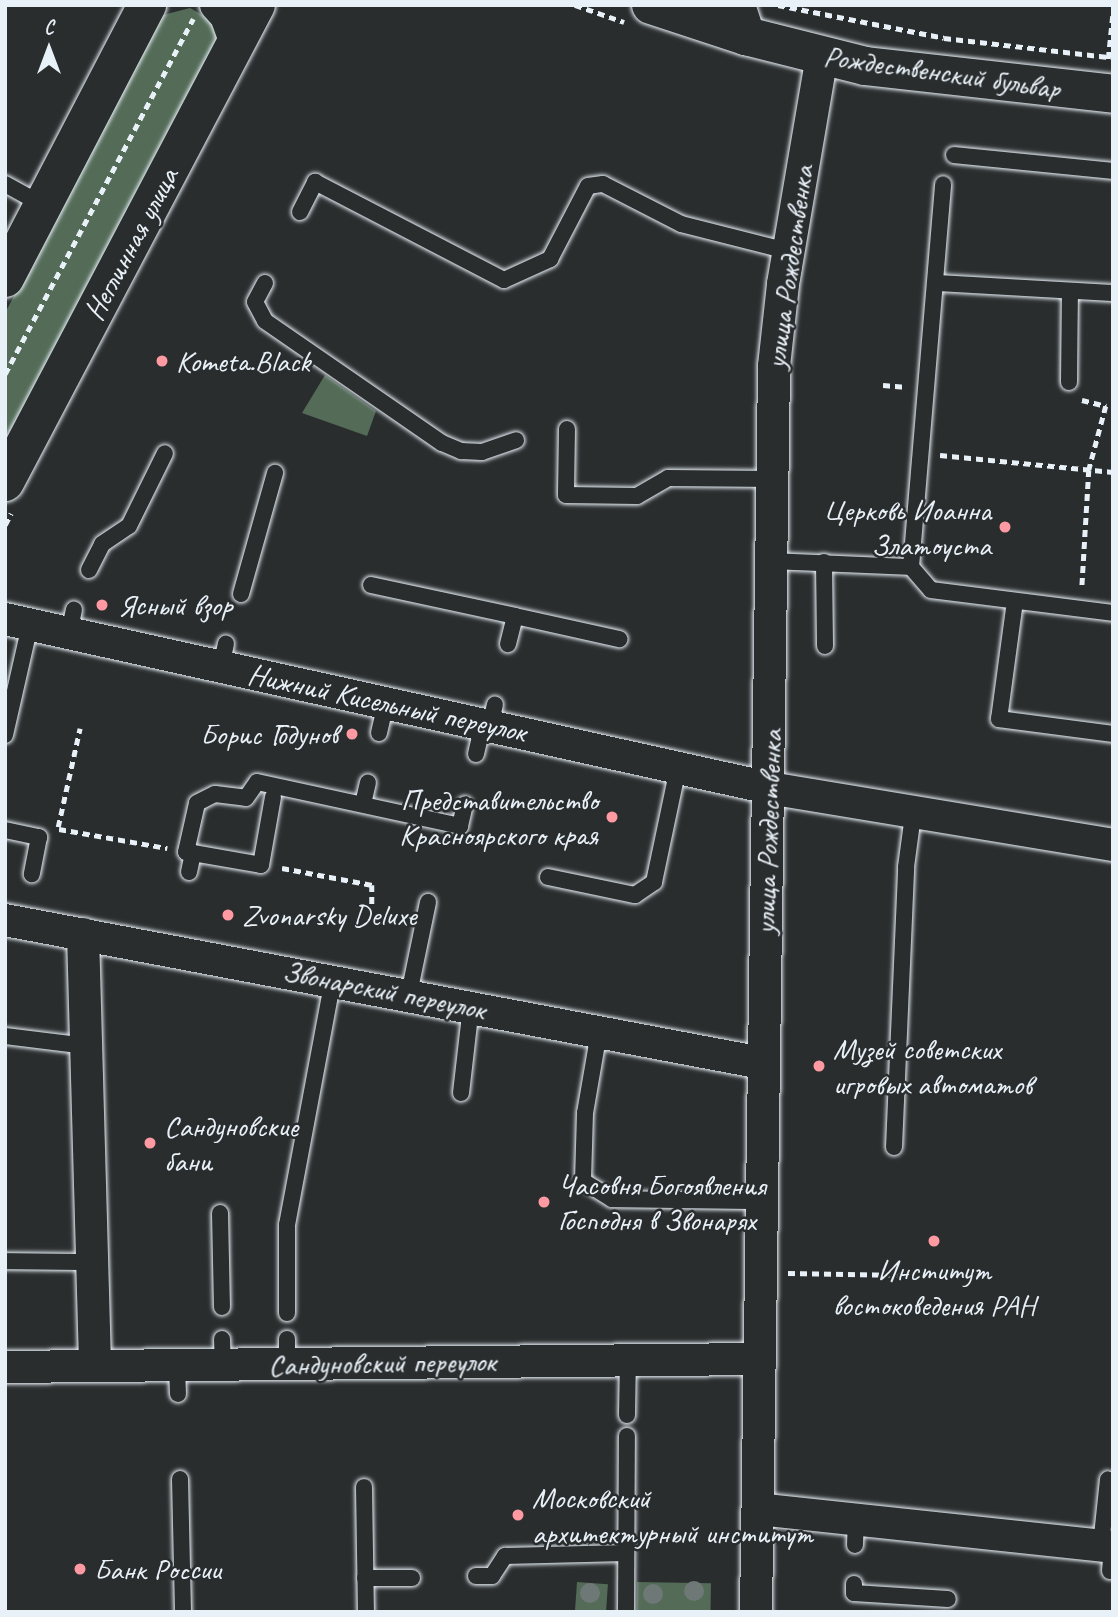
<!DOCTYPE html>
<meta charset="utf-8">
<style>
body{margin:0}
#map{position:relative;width:1118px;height:1617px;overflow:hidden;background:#2a2d2e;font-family:Caveat,sans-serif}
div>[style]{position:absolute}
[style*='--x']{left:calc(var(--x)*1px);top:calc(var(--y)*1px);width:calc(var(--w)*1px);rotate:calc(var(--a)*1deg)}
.green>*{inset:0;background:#536b57;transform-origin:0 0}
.path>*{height:4.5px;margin-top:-2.25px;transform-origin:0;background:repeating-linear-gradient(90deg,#e8f1f8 0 7px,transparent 0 12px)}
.roads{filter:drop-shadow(0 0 2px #e8f1f8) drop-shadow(0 0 2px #e8f1f8)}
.service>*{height:16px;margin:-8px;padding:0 8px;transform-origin:8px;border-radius:8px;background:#2a2d2e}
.minor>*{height:32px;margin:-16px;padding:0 16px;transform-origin:16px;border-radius:16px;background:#2a2d2e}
.tertiary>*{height:38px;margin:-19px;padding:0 19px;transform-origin:19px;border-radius:19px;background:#2a2d2e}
.secondary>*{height:38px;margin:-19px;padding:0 19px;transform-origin:19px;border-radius:19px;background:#2a2d2e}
.trees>*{width:20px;height:20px;margin:-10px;border-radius:50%;background:#6e7876}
.dots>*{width:19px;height:19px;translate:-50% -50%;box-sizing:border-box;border:4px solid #2a2d2e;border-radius:50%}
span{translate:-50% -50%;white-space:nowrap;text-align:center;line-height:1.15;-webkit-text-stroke:5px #2a2d2e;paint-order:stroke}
.street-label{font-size:30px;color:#e8f1f8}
.poi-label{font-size:30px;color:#e8f1f8}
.left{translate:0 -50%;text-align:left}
.right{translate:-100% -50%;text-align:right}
.frame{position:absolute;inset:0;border:7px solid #e8f1f8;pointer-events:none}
.north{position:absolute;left:14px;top:14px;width:70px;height:70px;-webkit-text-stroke:5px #2a2d2e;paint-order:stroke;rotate:0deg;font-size:19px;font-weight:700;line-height:28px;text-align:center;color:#e8f1f8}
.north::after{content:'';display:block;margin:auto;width:24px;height:32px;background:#e8f1f8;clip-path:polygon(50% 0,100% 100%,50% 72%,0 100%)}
</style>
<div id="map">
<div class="green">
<div style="clip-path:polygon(190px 8px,208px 18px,219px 36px,5px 441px,5px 313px,163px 15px)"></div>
<div style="clip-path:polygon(325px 375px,376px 411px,367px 436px,302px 413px)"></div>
<div style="left:577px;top:1582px;width:31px;height:30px;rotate:4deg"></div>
<div style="left:637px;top:1582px;width:74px;height:30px;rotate:1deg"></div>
</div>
<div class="path">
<div style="--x:575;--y:5;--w:52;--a:19.1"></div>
<div style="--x:778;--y:5;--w:169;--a:11.2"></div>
<div style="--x:944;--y:38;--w:165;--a:6.6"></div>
<div style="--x:1108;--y:59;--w:48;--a:-84.1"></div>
<div style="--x:5;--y:374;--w:402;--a:-62.1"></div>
<div style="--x:883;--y:385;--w:24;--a:5"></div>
<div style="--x:1082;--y:400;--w:25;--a:14"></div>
<div style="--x:1106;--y:406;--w:66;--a:104.9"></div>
<div style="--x:1089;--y:470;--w:117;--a:93.4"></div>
<div style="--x:940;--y:455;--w:174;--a:5.6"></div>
<div style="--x:5;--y:525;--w:13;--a:-63"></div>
<div style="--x:58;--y:827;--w:101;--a:-77.5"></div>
<div style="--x:59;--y:829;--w:110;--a:10"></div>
<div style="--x:282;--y:868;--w:92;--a:10.7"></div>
<div style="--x:372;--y:885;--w:19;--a:90"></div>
<div style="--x:788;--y:1273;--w:116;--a:1"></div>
</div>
<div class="roads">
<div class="service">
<div style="--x:954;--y:155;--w:160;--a:5.7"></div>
<div style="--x:5;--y:184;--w:43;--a:28.9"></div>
<div style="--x:300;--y:212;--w:34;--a:-63"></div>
<div style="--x:315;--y:182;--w:213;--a:27.4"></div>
<div style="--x:504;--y:280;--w:51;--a:-24.5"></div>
<div style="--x:550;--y:259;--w:82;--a:-62.5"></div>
<div style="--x:588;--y:186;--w:15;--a:-8"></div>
<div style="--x:603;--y:184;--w:88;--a:27.1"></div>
<div style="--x:681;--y:224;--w:110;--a:14.2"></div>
<div style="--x:265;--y:283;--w:21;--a:118"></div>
<div style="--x:255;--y:302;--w:21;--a:62"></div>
<div style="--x:265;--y:321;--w:215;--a:34.6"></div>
<div style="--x:442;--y:443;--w:21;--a:23"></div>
<div style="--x:461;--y:451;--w:21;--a:3"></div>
<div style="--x:482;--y:452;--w:36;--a:-19"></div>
<div style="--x:937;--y:283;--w:176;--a:3.3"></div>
<div style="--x:1069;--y:382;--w:91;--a:-89.4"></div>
<div style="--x:567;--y:429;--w:66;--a:90.9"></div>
<div style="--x:566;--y:495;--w:71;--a:0.8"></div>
<div style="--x:637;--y:496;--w:36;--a:-30"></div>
<div style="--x:668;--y:478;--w:105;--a:0.5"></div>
<div style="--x:773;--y:561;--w:138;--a:2.5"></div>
<div style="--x:911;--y:567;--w:384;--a:-85.2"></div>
<div style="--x:824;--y:562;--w:84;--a:89.3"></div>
<div style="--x:911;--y:567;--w:30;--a:49"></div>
<div style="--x:931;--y:590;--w:183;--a:7.2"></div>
<div style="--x:89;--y:570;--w:29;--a:-63"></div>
<div style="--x:102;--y:544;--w:32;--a:-34"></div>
<div style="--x:129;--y:526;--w:81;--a:-63.7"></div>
<div style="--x:371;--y:585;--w:147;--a:12.1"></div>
<div style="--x:515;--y:616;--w:29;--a:104"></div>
<div style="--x:241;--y:594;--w:126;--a:-74.3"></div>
<div style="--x:1015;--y:601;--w:119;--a:97.7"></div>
<div style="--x:999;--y:719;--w:115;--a:7.5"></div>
<div style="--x:515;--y:616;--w:107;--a:12.5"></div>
<div style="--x:69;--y:633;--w:24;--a:-78"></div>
<div style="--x:221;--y:667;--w:24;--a:-78"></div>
<div style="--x:490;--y:726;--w:22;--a:-77"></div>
<div style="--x:379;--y:733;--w:31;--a:-77"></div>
<div style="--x:5;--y:735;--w:113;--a:-77.2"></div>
<div style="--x:476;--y:754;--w:31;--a:-77"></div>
<div style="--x:363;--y:804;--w:22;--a:-77"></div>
<div style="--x:5;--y:830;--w:35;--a:12"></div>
<div style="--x:39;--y:837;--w:38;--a:101"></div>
<div style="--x:193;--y:853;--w:7;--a:-172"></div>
<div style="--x:186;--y:852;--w:50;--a:-77.3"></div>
<div style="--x:197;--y:803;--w:20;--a:-27"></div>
<div style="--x:215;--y:794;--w:31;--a:7"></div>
<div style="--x:246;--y:798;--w:19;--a:-55"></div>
<div style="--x:257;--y:782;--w:208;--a:12.2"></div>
<div style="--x:460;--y:826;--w:22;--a:-77"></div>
<div style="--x:189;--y:872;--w:19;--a:-78"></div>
<div style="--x:193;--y:853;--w:69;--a:10"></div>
<div style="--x:261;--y:865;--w:69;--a:-80"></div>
<div style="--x:548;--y:877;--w:89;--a:11.7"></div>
<div style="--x:635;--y:895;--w:23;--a:-34"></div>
<div style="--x:654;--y:882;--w:116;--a:-78.1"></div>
<div style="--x:409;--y:994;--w:94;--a:-78.3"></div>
<div style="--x:599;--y:1032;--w:82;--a:99.8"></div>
<div style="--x:585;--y:1113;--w:68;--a:91.7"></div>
<div style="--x:583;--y:1181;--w:34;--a:32"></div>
<div style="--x:612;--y:1199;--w:148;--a:0.8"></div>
<div style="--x:5;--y:1036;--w:82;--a:7"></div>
<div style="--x:461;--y:1093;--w:88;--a:-83.4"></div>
<div style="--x:894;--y:1147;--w:280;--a:-87.5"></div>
<div style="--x:906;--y:867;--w:52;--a:-82.3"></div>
<div style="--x:220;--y:1213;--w:94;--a:88.8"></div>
<div style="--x:5;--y:1261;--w:87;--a:0.7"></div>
<div style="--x:287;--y:1313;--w:88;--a:-90"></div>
<div style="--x:287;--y:1225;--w:249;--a:-79.4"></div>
<div style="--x:222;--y:1339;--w:26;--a:88"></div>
<div style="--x:287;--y:1339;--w:25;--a:90"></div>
<div style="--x:177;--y:1366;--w:28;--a:88"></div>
<div style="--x:627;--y:1415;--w:55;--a:-89"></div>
<div style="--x:180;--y:1479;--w:133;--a:88.7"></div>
<div style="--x:364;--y:1487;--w:125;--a:89.1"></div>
<div style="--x:855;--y:1545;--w:26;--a:-88"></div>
<div style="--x:1101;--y:1545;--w:66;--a:-83.9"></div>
<div style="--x:1110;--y:1571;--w:24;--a:-85"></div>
<div style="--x:476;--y:1576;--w:16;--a:0"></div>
<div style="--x:492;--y:1576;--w:24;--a:-57"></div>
<div style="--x:505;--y:1556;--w:121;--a:-1.4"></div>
<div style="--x:365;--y:1578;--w:47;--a:0"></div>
<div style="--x:854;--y:1584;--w:9;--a:90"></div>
<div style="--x:854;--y:1593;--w:94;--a:3.7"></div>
<div style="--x:626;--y:1612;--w:176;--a:-89.7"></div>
</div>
<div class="minor">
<div style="--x:216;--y:5;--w:15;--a:48"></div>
<div style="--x:226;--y:16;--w:29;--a:70"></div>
<div style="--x:5;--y:619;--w:782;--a:12.47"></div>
<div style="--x:769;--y:788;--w:349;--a:9.4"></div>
<div style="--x:5;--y:920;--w:770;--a:10.7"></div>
<div style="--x:83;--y:934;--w:432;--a:88.4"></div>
<div style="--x:5;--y:1367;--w:754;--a:-0.61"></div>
<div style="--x:758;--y:1509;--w:357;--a:6.1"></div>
<div style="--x:756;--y:1612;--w:1246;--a:-89.17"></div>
<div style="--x:774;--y:366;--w:82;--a:-83.7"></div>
<div style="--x:783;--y:284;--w:230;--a:-80.3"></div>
</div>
<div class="tertiary">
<div style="--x:736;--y:5;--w:33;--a:72"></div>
<div style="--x:5;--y:278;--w:308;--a:-62.5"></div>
<div style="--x:5;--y:482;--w:539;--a:-62.25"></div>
</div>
<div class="secondary">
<div style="--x:651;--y:5;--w:100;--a:18.1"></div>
<div style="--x:746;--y:36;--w:123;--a:14.1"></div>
<div style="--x:865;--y:66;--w:250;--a:6.4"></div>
</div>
</div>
<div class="trees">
<div style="left:694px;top:1591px"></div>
<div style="left:590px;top:1593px"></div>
<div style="left:653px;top:1594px"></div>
</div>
<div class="dots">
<div style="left:162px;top:361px;background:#ff9aa2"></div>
<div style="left:1005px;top:527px;background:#ff9aa2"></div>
<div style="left:102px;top:605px;background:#ff9aa2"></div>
<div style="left:352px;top:734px;background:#ff9aa2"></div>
<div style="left:612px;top:817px;background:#ff9aa2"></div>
<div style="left:228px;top:915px;background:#ff9aa2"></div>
<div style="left:819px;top:1066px;background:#ff9aa2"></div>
<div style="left:150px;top:1143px;background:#ff9aa2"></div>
<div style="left:544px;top:1202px;background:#ff9aa2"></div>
<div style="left:934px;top:1241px;background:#ff9aa2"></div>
<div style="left:518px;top:1515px;background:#ff9aa2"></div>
<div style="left:80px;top:1569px;background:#ff9aa2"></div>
</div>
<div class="street-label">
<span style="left:942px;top:72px;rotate:8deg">Рождественский бульвар</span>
<span style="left:131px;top:244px;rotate:-62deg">Неглинная улица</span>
<span style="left:789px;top:267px;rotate:-82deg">улица Рождественка</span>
<span style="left:387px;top:703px;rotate:12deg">Нижний Кисельный переулок</span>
<span style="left:768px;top:832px;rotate:-88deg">улица Рождественка</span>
<span style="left:384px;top:990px;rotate:11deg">Звонарский переулок</span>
<span style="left:382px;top:1363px;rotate:-1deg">Сандуновский переулок</span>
</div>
<div class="poi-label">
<span class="left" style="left:176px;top:361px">Kometa.Black</span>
<span class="right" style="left:991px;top:527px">Церковь Иоанна<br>Златоуста</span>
<span class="left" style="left:118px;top:605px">Ясный взор</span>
<span class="right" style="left:338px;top:734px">Борис Годунов</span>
<span class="right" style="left:598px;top:817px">Представительство<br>Красноярского края</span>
<span class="left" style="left:242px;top:915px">Zvonarsky Deluxe</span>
<span class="left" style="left:833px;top:1066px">Музей советских<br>игровых автоматов</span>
<span class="left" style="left:164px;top:1143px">Сандуновские<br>бани</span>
<span class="left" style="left:558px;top:1202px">Часовня Богоявления<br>Господня в Звонарях</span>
<span style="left:934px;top:1287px">Институт<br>востоковедения РАН</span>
<span class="left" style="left:532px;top:1515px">Московский<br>архитектурный институт</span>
<span class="left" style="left:94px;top:1569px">Банк России</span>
</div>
<div class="frame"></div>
<div class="north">С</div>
</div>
